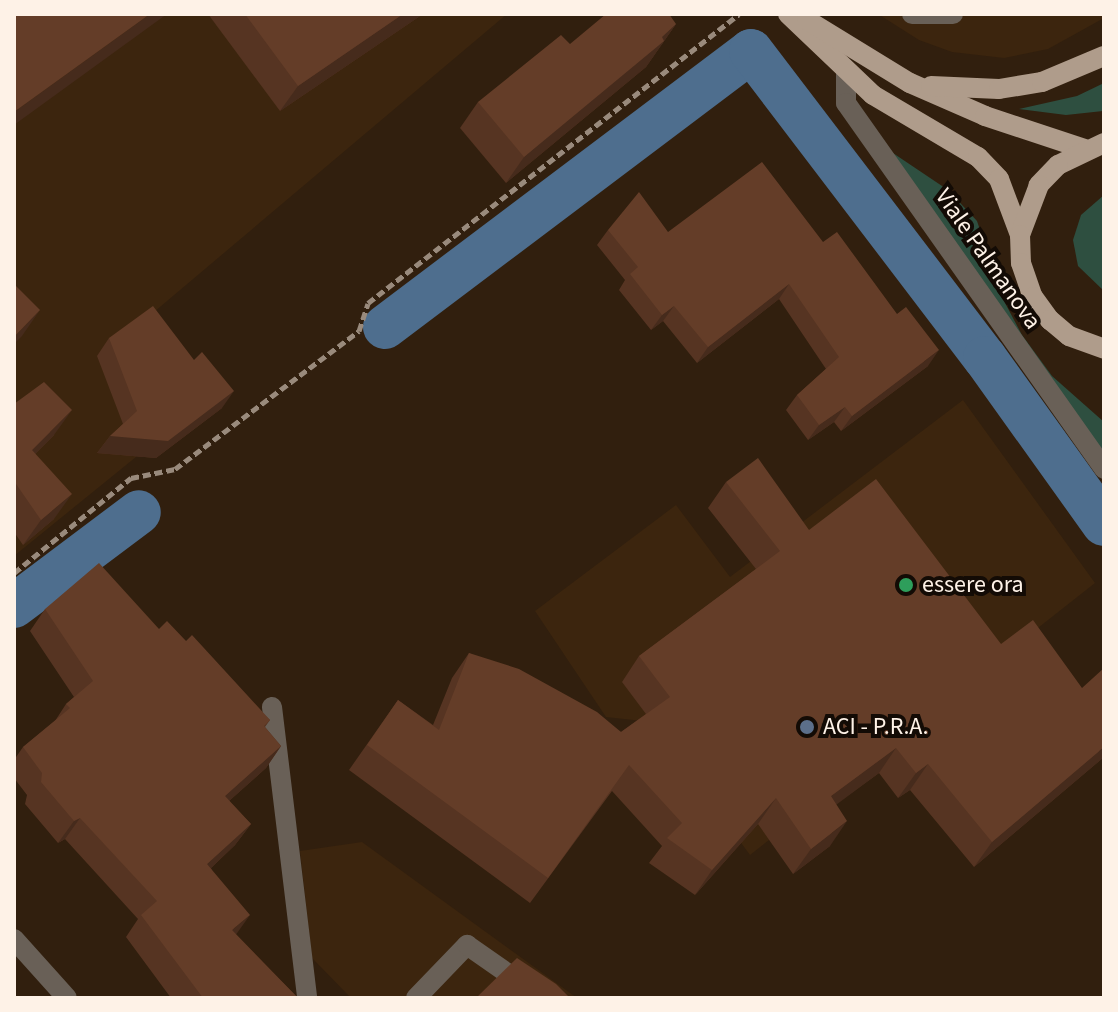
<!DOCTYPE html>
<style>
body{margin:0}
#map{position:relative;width:1118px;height:1012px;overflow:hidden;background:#311f0e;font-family:"Source Sans 3",sans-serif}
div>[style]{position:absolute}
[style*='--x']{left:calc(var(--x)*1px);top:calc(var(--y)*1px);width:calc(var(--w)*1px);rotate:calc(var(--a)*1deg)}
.built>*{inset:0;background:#3c250e}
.green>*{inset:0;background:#2e4f40}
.canal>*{height:44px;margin:-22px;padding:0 22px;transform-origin:22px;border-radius:22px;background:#4e6e8e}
.path>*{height:5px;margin-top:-2.5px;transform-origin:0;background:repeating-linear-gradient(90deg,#998a7c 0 8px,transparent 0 12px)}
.minor>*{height:20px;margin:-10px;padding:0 10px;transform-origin:10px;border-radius:10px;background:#696057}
.major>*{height:20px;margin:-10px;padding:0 10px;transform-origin:10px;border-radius:10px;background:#af9c8b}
.wall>*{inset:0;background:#563422}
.shaded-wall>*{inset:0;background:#462b1c}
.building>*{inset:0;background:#643d28}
.dots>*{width:22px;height:22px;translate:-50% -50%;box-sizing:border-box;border:4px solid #130b05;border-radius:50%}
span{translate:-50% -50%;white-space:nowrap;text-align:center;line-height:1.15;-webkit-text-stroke:8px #130b05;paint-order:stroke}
.street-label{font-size:24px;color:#fef2e7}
.poi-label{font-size:24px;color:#fef2e7}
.left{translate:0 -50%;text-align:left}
.frame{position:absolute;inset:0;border:16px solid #fef2e7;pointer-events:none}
</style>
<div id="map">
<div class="built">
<div style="clip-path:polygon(14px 14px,507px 14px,141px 323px,136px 457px,14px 556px)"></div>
<div style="clip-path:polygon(878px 14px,1104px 14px,1104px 18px,1048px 49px,1004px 58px,952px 52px,919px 40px)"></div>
<div style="clip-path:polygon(963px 400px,1095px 583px,750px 855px,652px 722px,606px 717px,535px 611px,676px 505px,730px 577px)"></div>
<div style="clip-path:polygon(362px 842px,577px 998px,351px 998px,312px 958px,300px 851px)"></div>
</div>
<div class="green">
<div style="clip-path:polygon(1104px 83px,1103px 111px,1066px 115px,1019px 109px,1077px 96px)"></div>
<div style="clip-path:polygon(881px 145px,948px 190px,977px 221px,1004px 301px,1022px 335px,1052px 376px,1104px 422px,1104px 454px)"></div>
<div style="clip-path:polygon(1104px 195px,1104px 291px,1078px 266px,1073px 240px,1081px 215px)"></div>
</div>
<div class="canal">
<div style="--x:385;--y:327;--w:458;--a:-37"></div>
<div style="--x:751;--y:51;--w:386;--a:52.7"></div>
<div style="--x:985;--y:358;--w:204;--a:54.4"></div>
<div style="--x:14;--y:606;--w:156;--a:-36.9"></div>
</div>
<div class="path">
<div style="--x:14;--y:573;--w:151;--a:-39.1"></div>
<div style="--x:131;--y:478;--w:45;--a:-11.6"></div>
<div style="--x:175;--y:469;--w:230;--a:-36.9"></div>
<div style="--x:359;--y:331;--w:29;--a:-72"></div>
<div style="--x:368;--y:303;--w:470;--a:-37.9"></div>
</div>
<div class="minor">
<div style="--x:912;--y:14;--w:41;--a:0"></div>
<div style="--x:846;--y:74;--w:29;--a:90"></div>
<div style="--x:846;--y:103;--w:448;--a:54.8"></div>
<div style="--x:272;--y:707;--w:293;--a:83.1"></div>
<div style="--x:14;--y:939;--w:79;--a:48.1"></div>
<div style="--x:416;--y:998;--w:74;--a:-46.1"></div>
<div style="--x:467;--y:945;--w:93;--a:34.9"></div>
</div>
<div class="major">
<div style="--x:788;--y:14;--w:117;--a:43.6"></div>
<div style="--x:873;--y:95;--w:122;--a:30.6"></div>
<div style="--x:978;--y:157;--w:30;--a:46"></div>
<div style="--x:999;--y:179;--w:60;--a:69.4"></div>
<div style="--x:807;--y:20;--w:121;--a:31.5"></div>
<div style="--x:910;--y:83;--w:82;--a:23.7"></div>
<div style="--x:985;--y:116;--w:105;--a:18.3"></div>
<div style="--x:931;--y:86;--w:68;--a:2.5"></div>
<div style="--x:999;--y:89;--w:44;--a:-9.2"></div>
<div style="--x:1042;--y:82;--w:67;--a:-22.8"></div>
<div style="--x:1104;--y:143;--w:51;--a:154.4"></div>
<div style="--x:1058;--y:165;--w:28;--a:134"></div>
<div style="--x:1039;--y:185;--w:53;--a:110.8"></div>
<div style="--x:1020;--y:235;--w:28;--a:88"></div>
<div style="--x:1021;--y:263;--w:36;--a:71"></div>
<div style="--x:1033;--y:297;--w:29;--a:54"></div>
<div style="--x:1050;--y:320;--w:25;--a:40"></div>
<div style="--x:1069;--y:336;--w:37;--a:20"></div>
</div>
<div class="wall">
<div style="clip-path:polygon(208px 14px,423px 14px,280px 111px)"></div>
<div style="clip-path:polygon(676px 24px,646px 67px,506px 183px,460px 128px,478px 102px)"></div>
<div style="clip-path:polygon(608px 230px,668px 232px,823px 242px,928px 366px,841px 431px,834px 422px,808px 440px,786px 410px,797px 395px,826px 369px,779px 299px,697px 363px,663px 321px,651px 330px,619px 290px,625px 280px,597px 245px)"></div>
<div style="clip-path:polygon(109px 338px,222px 408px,156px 458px,97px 453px,110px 436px,123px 424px,97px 356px)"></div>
<div style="clip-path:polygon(14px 404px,54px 435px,35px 454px,54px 519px,23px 545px,14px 532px)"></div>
<div style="clip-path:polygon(726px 482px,809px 530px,1001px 644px,1104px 757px,974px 867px,910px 790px,898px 798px,879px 773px,836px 804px,830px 846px,793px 874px,758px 824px,695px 895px,649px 863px,662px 846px,612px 791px,530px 903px,349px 770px,398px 700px,433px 725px,452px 678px,469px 653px,621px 732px,646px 714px,622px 682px,639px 656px,756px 569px,708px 508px)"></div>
<div style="clip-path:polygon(45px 609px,159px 629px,186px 641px,270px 720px,265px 727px,281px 746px,266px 768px,229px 801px,251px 824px,235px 845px,211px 868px,236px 935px,298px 998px,171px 998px,126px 937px,138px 919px,65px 839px,58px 843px,25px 804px,27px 795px,14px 778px,14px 760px,23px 747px,55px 721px,66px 704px,74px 697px,30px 631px)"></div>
</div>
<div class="shaded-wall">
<div style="clip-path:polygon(150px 14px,167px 14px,14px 125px,14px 112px)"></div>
<div style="clip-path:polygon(403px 14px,423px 14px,280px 111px,298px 86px)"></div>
<div style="clip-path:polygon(676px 24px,646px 67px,506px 183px,524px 157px)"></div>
<div style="clip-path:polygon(789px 284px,779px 299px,697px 363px,708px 347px)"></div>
<div style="clip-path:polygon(674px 306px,663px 321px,651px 330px,662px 315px)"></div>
<div style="clip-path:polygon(40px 310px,22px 336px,14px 344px,14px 337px)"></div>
<div style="clip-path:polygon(939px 350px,928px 366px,841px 431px,852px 416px)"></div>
<div style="clip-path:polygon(234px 391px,222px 408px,156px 458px,97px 453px,110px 436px)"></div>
<div style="clip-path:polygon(845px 407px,834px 422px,808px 440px,819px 425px)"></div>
<div style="clip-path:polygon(72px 410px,54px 435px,14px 475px,32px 450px)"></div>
<div style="clip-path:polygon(72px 494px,54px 519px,23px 545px,41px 520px)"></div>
<div style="clip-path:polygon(281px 746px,266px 768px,210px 818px,225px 796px)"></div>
<div style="clip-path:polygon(1104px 747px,1104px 757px,974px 867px,992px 842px)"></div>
<div style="clip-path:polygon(896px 748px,879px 773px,813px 822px,831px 796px)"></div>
<div style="clip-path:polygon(928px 764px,910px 790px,898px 798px,916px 773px)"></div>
<div style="clip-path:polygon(776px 798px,758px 824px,695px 895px,712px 870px)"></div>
<div style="clip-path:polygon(80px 818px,65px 839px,58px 843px,74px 821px)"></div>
<div style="clip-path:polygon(847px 821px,830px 846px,793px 874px,811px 849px)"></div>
<div style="clip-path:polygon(251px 824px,235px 845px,192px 886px,207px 864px)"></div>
<div style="clip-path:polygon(250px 915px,235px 936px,232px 930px)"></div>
</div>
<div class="building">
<div style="clip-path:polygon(14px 14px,150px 14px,14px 112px)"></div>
<div style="clip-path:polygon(245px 14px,403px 14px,298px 86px)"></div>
<div style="clip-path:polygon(606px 14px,669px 14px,676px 24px,662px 37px,664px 41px,524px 157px,478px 102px,561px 35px,570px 44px)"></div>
<div style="clip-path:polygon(762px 162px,823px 242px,837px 232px,897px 314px,906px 307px,939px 350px,852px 416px,845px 407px,819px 425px,797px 395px,839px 357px,789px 284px,708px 347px,674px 306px,662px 315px,630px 274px,638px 267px,608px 230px,639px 192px,668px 232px)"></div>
<div style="clip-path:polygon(14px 284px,40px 310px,14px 337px)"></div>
<div style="clip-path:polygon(153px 306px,194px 360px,202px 352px,234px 391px,168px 441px,110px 436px,137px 411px,109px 338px)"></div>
<div style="clip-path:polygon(44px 382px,72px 410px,32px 450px,72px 494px,41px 520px,14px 481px,14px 404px)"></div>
<div style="clip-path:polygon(758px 458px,809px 530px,876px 479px,1001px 644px,1033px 620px,1082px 688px,1104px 668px,1104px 747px,992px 842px,928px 764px,916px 773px,896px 748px,831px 796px,847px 821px,811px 849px,776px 798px,712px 870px,667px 838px,682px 823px,629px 765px,548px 878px,367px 745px,398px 700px,439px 730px,469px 653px,519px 669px,597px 712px,621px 732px,670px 697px,639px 656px,780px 551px,726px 482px)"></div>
<div style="clip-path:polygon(99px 563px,159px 629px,167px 621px,186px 641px,192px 635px,270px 720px,264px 726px,281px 746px,225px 796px,251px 824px,207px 864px,250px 915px,232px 930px,298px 998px,203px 998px,141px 915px,157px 901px,80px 818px,74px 821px,41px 782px,42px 773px,23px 747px,70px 708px,66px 704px,93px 681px,45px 609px)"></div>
<div style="clip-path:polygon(517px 958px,556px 984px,570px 998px,476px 998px)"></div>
</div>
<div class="dots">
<div style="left:906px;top:585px;background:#2e9e5b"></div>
<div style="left:807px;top:727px;background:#5c6f8a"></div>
</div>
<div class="street-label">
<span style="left:988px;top:259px;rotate:55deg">Viale Palmanova</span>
</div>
<div class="poi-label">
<span class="left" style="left:922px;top:585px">essere ora</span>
<span class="left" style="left:823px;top:727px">ACI - P.R.A.</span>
</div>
<div class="frame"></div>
</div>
